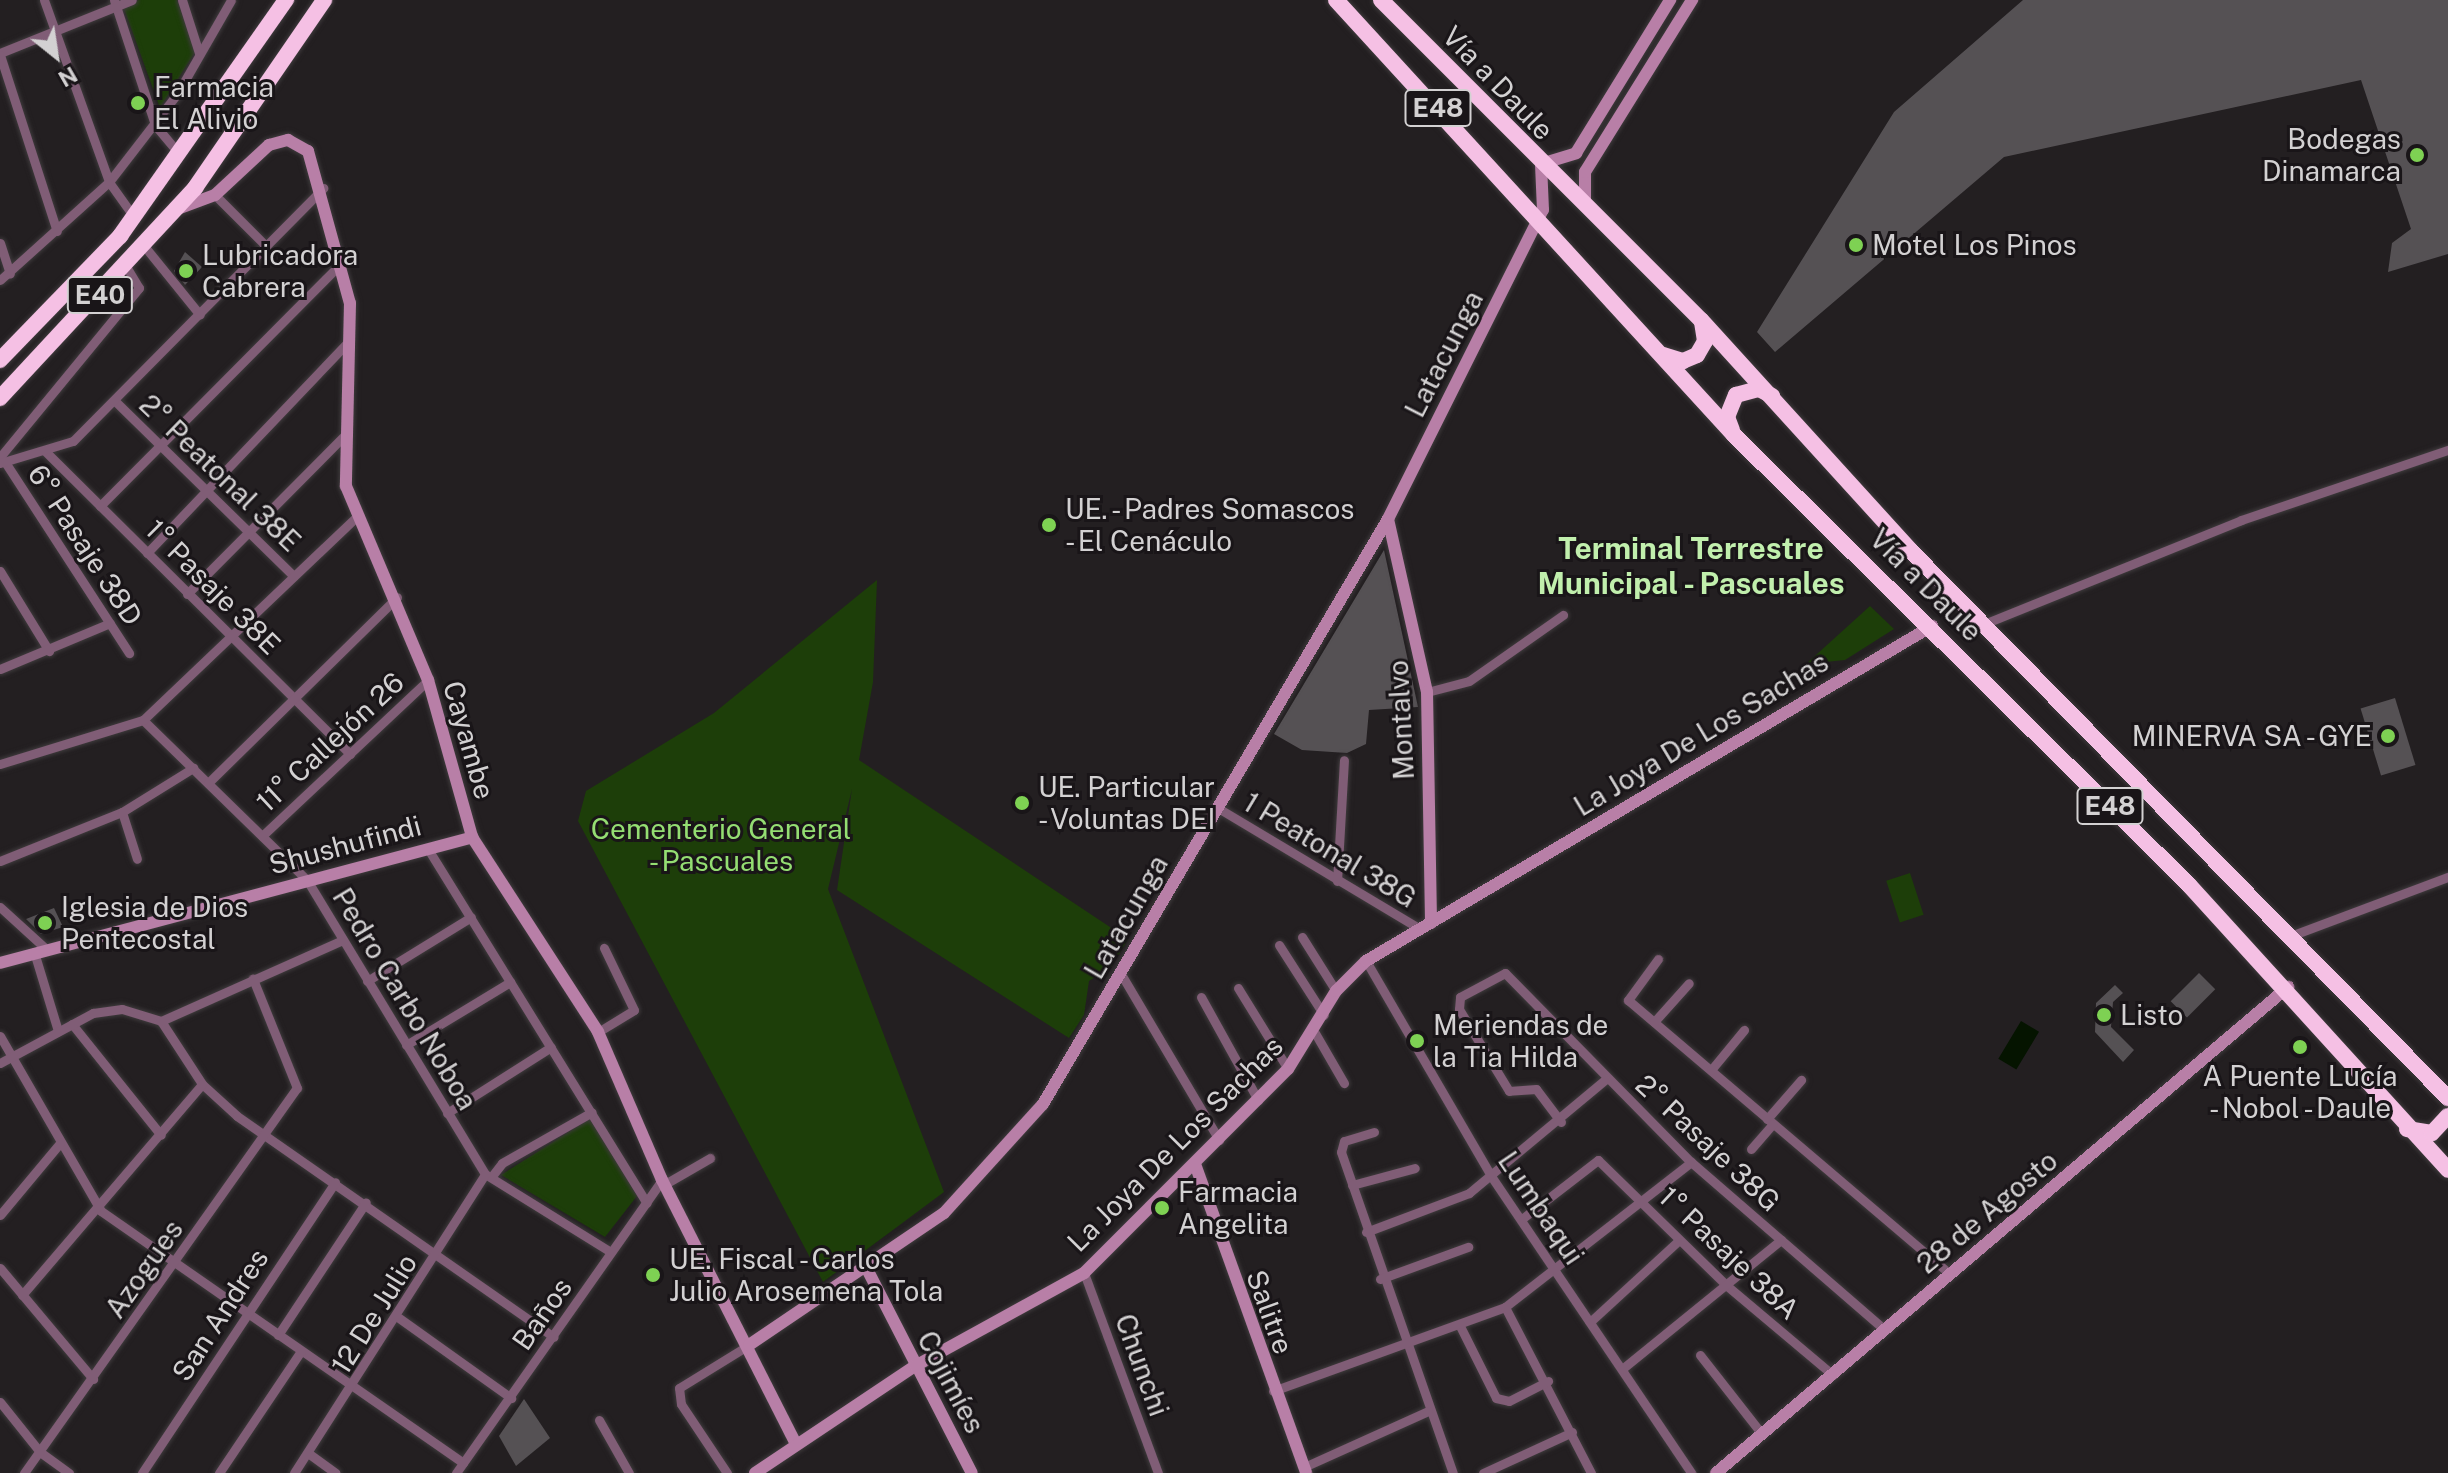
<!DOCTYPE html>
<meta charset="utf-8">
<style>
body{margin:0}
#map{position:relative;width:2448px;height:1473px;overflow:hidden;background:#231f21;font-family:"Public Sans",sans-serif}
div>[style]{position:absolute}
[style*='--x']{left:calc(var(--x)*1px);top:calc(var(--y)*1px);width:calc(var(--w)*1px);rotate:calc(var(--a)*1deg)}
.green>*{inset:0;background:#1d3e09;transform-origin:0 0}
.water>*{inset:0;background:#051400;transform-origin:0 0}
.building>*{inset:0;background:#555154;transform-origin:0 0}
.roads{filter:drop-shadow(0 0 2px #3f3b3d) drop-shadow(0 0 2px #3f3b3d)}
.street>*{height:9px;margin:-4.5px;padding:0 4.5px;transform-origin:4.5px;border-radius:4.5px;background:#805d76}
.secondary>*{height:12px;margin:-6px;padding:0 6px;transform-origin:6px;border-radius:6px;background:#b87fa7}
.highway>*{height:16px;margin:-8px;padding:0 8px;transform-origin:8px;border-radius:8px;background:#f5c0e4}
.dots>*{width:22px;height:22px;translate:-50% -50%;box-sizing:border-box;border:4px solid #191518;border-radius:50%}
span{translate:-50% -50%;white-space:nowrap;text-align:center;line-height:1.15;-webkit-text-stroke:6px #191518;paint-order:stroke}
.shield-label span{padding:2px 6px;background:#191518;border:2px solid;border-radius:6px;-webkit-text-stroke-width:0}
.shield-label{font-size:26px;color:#d3d1d2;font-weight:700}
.street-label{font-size:28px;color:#d3d1d2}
.poi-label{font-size:28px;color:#d3d1d2}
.left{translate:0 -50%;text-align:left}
.right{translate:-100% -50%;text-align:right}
.park-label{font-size:28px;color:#94de72}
.neighbourhood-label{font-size:30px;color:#c1efad;font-weight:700}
.north{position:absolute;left:16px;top:16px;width:80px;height:80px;-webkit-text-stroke:6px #191518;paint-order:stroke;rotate:150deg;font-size:22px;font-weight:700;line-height:32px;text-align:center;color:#d3d1d2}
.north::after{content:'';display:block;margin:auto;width:28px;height:36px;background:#d3d1d2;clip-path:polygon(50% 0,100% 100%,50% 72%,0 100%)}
</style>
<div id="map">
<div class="green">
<div style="clip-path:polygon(139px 0,177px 0,195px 52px,160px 108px,123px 6px)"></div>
<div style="clip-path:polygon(877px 580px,873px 682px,859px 760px,1128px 939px,1112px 966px,1089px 981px,1084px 1015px,1069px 1038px,837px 890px,852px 789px,828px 889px,944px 1192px,823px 1282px,578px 821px,586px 791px,714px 713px)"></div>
<div style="clip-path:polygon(1870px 606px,1894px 629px,1845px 660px,1806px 664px)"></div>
<div style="left:1910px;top:873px;width:44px;height:25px;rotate:72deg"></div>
<div style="clip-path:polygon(591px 1118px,637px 1196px,605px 1237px,501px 1175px)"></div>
</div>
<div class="water">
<div style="left:2021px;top:1021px;width:21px;height:44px;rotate:31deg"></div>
</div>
<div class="building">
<div style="clip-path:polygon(2023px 0,2448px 0,2448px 254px,2388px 272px,2392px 243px,2411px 229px,2361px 80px,2004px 157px,1775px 352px,1757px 332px,1894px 112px)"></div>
<div style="clip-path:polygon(185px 252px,202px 267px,185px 285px,174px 271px)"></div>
<div style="clip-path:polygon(1384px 550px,1418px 707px,1369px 710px,1366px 744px,1347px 753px,1302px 750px,1274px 734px)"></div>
<div style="left:2395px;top:698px;width:70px;height:36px;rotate:73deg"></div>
<div style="clip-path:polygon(54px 908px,63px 927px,41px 934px,26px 919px)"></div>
<div style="left:2199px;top:973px;width:23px;height:40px;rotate:45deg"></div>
<div style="clip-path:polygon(2115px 985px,2123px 993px,2113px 1002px,2111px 1027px,2134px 1050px,2123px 1062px,2095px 1032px,2096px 1003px)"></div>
<div style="clip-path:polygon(524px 1399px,550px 1438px,516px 1466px,499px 1436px)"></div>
</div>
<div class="roads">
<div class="street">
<div style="--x:44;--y:0;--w:193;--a:70.3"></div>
<div style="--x:109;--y:182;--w:43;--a:54.5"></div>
<div style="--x:114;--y:0;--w:132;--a:71.8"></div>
<div style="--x:155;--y:125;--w:38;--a:50"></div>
<div style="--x:182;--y:0;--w:56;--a:72.2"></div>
<div style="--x:0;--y:53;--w:142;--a:-21.9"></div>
<div style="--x:0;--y:55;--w:185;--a:72.1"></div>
<div style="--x:215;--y:195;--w:72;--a:45"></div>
<div style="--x:0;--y:243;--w:32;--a:72"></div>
<div style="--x:145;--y:247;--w:87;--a:51"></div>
<div style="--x:0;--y:280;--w:147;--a:-42"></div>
<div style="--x:109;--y:182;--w:111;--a:-52.3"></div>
<div style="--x:177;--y:94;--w:108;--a:-60.1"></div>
<div style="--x:115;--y:401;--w:250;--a:44.4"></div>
<div style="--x:45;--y:451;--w:430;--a:44.8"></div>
<div style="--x:0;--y:457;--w:219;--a:-50.6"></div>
<div style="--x:139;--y:288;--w:23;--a:-121"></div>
<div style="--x:5;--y:462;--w:228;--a:57"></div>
<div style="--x:0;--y:463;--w:76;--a:-16.8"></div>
<div style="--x:73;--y:441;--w:356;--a:-45.3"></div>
<div style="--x:100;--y:506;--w:342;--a:-45.2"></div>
<div style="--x:147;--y:553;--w:293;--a:-46.4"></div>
<div style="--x:0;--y:571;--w:94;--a:58.5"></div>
<div style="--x:187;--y:594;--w:226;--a:-45.2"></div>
<div style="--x:1984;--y:624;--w:277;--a:-22"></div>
<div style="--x:2241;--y:520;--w:219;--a:-18.7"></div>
<div style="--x:0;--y:669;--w:119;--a:-22.7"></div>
<div style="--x:1427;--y:692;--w:43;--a:-14.7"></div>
<div style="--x:1469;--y:681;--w:115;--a:-35.1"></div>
<div style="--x:143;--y:720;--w:229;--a:44.3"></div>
<div style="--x:307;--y:880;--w:344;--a:58.8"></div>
<div style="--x:485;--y:1174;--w:148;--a:31.8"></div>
<div style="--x:0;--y:764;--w:150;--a:-17.1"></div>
<div style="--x:143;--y:720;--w:293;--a:-43.6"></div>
<div style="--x:208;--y:783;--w:265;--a:-44.5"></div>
<div style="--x:1218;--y:808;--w:235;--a:30.9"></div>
<div style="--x:122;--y:812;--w:49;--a:72.3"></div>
<div style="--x:262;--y:836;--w:228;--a:-43.2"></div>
<div style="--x:428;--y:849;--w:416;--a:58.3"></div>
<div style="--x:0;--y:861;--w:131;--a:-21.9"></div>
<div style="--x:122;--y:812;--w:84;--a:-31.8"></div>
<div style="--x:1337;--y:881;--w:121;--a:-86.7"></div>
<div style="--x:0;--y:907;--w:61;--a:42.3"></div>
<div style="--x:1302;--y:937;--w:64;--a:57.8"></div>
<div style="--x:2288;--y:937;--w:171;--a:-20.6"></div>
<div style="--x:1279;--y:945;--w:83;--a:57.3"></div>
<div style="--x:34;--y:952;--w:83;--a:73.1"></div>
<div style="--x:1658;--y:959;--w:51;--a:126.2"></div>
<div style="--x:1628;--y:1000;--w:423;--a:40.4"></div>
<div style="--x:1366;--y:961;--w:249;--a:59.8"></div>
<div style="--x:1491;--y:1176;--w:358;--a:56"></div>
<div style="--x:1121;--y:974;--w:193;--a:59.4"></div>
<div style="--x:367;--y:981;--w:122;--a:-31.6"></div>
<div style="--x:1238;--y:988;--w:95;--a:58.3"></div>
<div style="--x:1201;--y:997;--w:118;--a:61"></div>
<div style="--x:161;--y:1021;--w:75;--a:56.9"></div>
<div style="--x:202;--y:1084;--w:47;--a:42.4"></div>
<div style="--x:237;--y:1116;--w:386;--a:34.9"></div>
<div style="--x:1654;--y:1022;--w:52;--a:-48.1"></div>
<div style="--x:72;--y:1024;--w:142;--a:51.3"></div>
<div style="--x:598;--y:1032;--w:42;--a:-31.4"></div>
<div style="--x:634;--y:1010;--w:69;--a:-115.8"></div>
<div style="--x:1315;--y:1033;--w:58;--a:59.9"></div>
<div style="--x:0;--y:1036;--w:202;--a:60"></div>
<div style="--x:101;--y:1211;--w:441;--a:34.8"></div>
<div style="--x:406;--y:1045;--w:122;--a:-31.2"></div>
<div style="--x:0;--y:1063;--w:106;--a:-28.3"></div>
<div style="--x:93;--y:1013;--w:29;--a:-8"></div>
<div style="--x:122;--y:1009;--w:41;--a:17.1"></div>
<div style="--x:161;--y:1021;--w:199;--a:-24"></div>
<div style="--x:1711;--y:1070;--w:52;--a:-50.5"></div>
<div style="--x:447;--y:1113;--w:123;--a:-32.4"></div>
<div style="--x:1767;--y:1119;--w:52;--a:-48.9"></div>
<div style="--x:1561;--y:1122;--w:41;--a:-127.1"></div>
<div style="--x:1536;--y:1089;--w:27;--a:176"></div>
<div style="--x:1509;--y:1091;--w:96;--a:-121.4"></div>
<div style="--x:1459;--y:1009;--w:12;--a:-85"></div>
<div style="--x:1460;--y:997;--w:51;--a:-28.1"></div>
<div style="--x:1505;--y:973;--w:265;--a:45.5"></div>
<div style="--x:1691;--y:1162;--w:257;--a:40.9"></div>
<div style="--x:1374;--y:1132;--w:31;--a:163"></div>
<div style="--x:1344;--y:1141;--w:11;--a:105"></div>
<div style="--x:1341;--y:1152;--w:340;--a:70.8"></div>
<div style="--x:1751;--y:1149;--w:33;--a:-49"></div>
<div style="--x:492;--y:1176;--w:16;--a:-52"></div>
<div style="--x:502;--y:1163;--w:103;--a:-29.5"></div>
<div style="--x:665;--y:1184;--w:52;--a:-30"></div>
<div style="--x:1352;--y:1185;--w:65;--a:-15.1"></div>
<div style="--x:0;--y:1215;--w:94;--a:-50.2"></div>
<div style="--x:1523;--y:1218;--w:95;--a:-37.7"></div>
<div style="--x:1598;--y:1160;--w:179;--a:44.3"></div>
<div style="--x:1726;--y:1285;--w:140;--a:40.1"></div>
<div style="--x:1366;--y:1232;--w:110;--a:-20.7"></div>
<div style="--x:1469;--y:1193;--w:178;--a:-39.8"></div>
<div style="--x:0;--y:1268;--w:145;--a:50"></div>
<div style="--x:1084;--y:1273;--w:213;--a:69.7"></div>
<div style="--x:1380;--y:1279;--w:94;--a:-20"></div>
<div style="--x:22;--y:1295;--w:277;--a:-49.5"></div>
<div style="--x:1505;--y:1307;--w:187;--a:62.6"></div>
<div style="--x:399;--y:1318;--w:138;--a:35.5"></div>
<div style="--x:1590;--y:1322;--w:120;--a:-42.6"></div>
<div style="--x:1460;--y:1326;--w:80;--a:63.4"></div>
<div style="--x:1496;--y:1398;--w:13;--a:13"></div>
<div style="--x:1509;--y:1401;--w:44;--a:-27.1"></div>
<div style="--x:278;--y:1335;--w:159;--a:-56.5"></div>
<div style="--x:1700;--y:1355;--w:100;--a:51.9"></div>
<div style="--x:1622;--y:1369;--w:205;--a:-39.1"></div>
<div style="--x:1273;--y:1391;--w:247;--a:-19.9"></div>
<div style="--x:1505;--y:1307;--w:236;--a:-37.9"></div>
<div style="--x:0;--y:1402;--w:64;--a:51.3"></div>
<div style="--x:40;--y:1452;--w:36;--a:36"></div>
<div style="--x:599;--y:1420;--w:61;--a:60.5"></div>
<div style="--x:308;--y:1453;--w:34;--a:36"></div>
<div style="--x:1304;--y:1467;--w:136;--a:-24.3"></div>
<div style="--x:24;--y:1473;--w:472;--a:-54.7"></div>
<div style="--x:297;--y:1088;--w:118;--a:-112"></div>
<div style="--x:142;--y:1473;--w:349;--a:-56.4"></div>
<div style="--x:219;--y:1473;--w:147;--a:-56.1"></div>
<div style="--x:294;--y:1473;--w:355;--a:-57.4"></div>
<div style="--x:456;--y:1473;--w:358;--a:-54.9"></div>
<div style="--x:727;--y:1473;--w:83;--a:-123.7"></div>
<div style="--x:681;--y:1404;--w:16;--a:-97"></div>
<div style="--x:679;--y:1388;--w:82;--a:-31.6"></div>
<div style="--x:1483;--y:1473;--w:98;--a:-24.7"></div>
</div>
<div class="secondary">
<div style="--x:1585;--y:206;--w:34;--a:-90"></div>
<div style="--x:1585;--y:172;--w:203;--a:-58.1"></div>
<div style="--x:177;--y:209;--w:40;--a:-20.2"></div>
<div style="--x:215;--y:195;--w:74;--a:-42.8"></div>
<div style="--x:269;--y:145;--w:20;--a:-15"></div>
<div style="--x:288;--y:140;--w:23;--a:29"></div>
<div style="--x:308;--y:151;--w:158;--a:74.6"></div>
<div style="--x:350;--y:303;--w:183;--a:91.3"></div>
<div style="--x:346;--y:486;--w:211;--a:67.1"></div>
<div style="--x:428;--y:680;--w:163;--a:74.3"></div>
<div style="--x:472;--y:837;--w:232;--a:57.1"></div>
<div style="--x:598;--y:1032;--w:161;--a:66.6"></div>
<div style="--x:662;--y:1180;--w:294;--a:63.1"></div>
<div style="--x:1388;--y:519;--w:177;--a:77.3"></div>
<div style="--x:1427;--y:692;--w:231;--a:89"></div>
<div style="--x:0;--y:963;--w:489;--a:-14.9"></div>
<div style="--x:1195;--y:1164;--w:328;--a:70.2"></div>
<div style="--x:867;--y:1269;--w:229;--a:62.8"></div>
<div style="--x:749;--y:1345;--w:235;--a:-34.1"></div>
<div style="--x:944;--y:1213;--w:147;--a:-47.8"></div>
<div style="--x:1043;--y:1104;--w:679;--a:-59.47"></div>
<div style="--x:1388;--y:519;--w:346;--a:-63.4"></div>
<div style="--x:1543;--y:210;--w:46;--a:-92.5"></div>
<div style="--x:1541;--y:164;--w:37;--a:-17"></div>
<div style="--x:1576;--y:153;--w:180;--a:-58.4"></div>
<div style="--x:755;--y:1473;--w:192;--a:-33.8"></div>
<div style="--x:915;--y:1366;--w:193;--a:-28.8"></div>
<div style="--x:1084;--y:1273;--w:288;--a:-45"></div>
<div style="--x:1288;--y:1069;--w:92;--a:-58.4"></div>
<div style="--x:1336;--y:991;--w:42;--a:-45"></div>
<div style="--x:1366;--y:961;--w:658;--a:-30.62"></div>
<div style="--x:1716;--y:1473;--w:751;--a:-40.35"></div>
</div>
<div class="highway">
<div style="--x:1336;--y:0;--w:590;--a:47.54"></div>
<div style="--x:1734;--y:435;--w:640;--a:44.68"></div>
<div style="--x:2189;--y:885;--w:385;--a:47.7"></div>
<div style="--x:1381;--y:0;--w:453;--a:45"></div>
<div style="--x:1701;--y:320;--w:311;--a:47.7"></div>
<div style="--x:1910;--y:550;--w:768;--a:45.53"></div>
<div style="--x:1663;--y:355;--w:21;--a:17"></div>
<div style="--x:1683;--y:361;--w:15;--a:-23"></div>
<div style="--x:1697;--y:355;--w:16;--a:-60"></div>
<div style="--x:1705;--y:341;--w:19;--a:-99"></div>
<div style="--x:0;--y:360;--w:173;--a:-45.9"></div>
<div style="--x:120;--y:236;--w:289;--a:-54.9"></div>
<div style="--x:0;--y:398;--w:287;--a:-47.1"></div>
<div style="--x:195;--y:188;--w:228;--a:-55.5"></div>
<div style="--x:1732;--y:430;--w:14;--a:-111"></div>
<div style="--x:1727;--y:417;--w:24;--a:-68"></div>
<div style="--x:1736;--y:395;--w:24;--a:-15"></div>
<div style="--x:1759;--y:389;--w:15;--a:28"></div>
<div style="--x:2407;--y:1129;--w:25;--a:9"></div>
<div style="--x:2432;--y:1133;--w:23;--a:-47"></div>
</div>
</div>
<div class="dots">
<div style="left:138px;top:103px;background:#7ed153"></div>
<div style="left:2417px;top:155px;background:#7ed153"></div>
<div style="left:1856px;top:245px;background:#7ed153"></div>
<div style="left:186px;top:271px;background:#7ed153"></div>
<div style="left:1049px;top:525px;background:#7ed153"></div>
<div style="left:2388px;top:736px;background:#7ed153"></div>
<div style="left:1022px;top:803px;background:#7ed153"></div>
<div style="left:45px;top:923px;background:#7ed153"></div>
<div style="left:2104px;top:1015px;background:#7ed153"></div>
<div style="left:1417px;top:1041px;background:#7ed153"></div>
<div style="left:2300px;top:1047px;background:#7ed153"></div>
<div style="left:1162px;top:1208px;background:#7ed153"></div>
<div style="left:653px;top:1275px;background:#7ed153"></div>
</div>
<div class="shield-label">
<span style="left:1438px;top:108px">E48</span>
<span style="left:100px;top:295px">E40</span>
<span style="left:2110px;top:806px">E48</span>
</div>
<div class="street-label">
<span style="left:1498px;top:83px;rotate:46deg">Vía a Daule</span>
<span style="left:1444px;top:354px;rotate:-63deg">Latacunga</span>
<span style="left:220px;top:473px;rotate:44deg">2° Peatonal 38E</span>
<span style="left:85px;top:545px;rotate:57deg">6° Pasaje 38D</span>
<span style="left:1926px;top:585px;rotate:45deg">Vía a Daule</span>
<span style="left:213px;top:587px;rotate:45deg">1° Pasaje 38E</span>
<span style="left:1401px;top:720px;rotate:-93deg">Montalvo</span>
<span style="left:1701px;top:734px;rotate:-31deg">La Joya De Los Sachas</span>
<span style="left:469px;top:740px;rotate:74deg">Cayambe</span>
<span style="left:330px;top:742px;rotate:-43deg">11° Callejón 26</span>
<span style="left:345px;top:845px;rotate:-15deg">Shushufindi</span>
<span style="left:1330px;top:850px;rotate:31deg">1 Peatonal 38G</span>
<span style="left:1126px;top:917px;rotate:-60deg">Latacunga</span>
<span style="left:405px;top:999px;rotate:59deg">Pedro Carbo Noboa</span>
<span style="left:1708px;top:1143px;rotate:43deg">2° Pasaje 38G</span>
<span style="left:1175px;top:1144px;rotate:-45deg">La Joya De Los Sachas</span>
<span style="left:1541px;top:1208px;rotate:56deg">Lumbaqui</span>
<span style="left:1987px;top:1212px;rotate:-40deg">28 de Agosto</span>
<span style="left:1729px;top:1253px;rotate:43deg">1° Pasaje 38A</span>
<span style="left:144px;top:1269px;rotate:-55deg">Azogues</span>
<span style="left:1270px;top:1312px;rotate:70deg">Salitre</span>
<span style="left:374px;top:1314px;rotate:-58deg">12 De Julio</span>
<span style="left:542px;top:1314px;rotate:-55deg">Baños</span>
<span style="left:220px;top:1315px;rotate:-57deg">San Andres</span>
<span style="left:1142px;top:1365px;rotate:70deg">Chunchi</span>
<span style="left:951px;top:1382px;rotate:62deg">Cojimíes</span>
</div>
<div class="poi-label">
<span class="left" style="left:154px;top:103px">Farmacia<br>El Alivio</span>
<span class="right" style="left:2401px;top:155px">Bodegas<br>Dinamarca</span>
<span class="left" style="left:1872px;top:245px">Motel Los Pinos</span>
<span class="left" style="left:202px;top:271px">Lubricadora<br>Cabrera</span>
<span class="left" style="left:1065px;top:525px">UE. - Padres Somascos<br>- El Cenáculo</span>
<span class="right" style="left:2372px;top:736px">MINERVA SA - GYE</span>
<span class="left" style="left:1038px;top:803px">UE. Particular<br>- Voluntas DEI</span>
<span class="left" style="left:61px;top:923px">Iglesia de Dios<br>Pentecostal</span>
<span class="left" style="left:2120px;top:1015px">Listo</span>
<span class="left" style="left:1433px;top:1041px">Meriendas de<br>la Tia Hilda</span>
<span style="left:2300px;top:1092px">A Puente Lucía<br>- Nobol - Daule</span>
<span class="left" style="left:1178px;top:1208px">Farmacia<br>Angelita</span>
<span class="left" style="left:669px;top:1275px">UE. Fiscal - Carlos<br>Julio Arosemena Tola</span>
</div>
<div class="park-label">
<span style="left:721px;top:845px">Cementerio General<br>- Pascuales</span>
</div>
<div class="neighbourhood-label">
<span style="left:1691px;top:565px">Terminal Terrestre<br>Municipal - Pascuales</span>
</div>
<div class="north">N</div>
</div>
